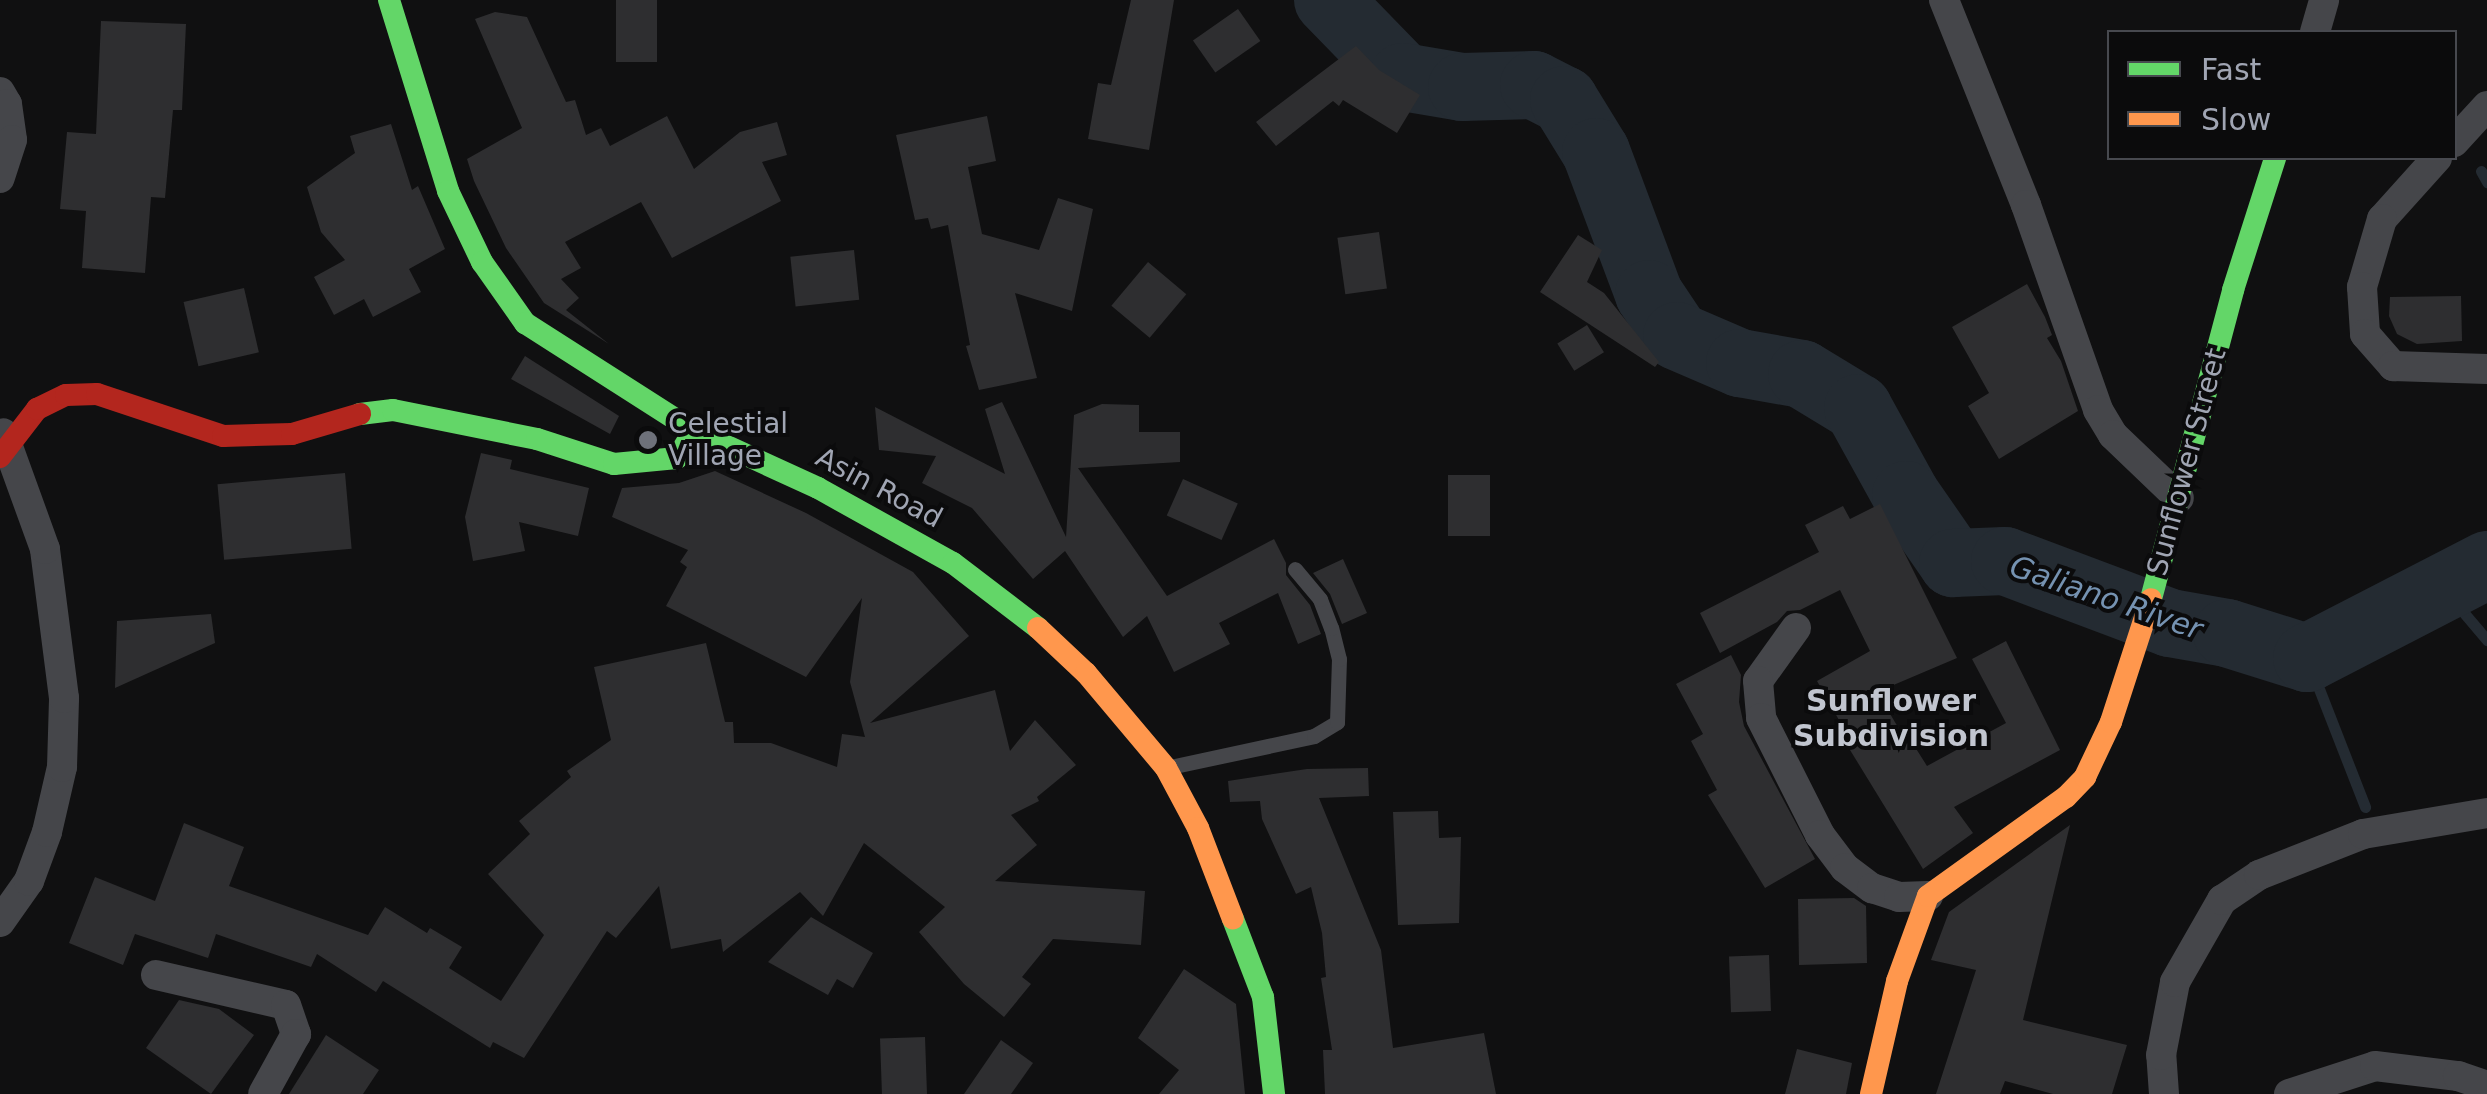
<!DOCTYPE html>
<style>
body{margin:0}
#map{position:relative;width:2487px;height:1094px;overflow:hidden;background:#101011;font-family:"DejaVu Sans",sans-serif}
div>[style]{position:absolute}
[style*='--x']{left:calc(var(--x)*1px);top:calc(var(--y)*1px);width:calc(var(--w)*1px);rotate:calc(var(--a)*1deg)}
.stream>*{height:11px;margin:-5.5px;padding:0 5.5px;transform-origin:5.5px;border-radius:5.5px;background:#242b32}
.river>*{height:68px;margin:-34px;padding:0 34px;transform-origin:34px;border-radius:34px;background:#242b32}
.building>*{inset:0;background:#2e2e30;transform-origin:0 0}
.lane>*{height:15px;margin:-7.5px;padding:0 7.5px;transform-origin:7.5px;border-radius:7.5px;background:#45464a}
.street>*{height:30px;margin:-15px;padding:0 15px;transform-origin:15px;border-radius:15px;background:#45464a}
.fast>*{height:22px;margin:-11px;padding:0 11px;transform-origin:11px;border-radius:11px;background:#63d668}
.slow>*{height:22px;margin:-11px;padding:0 11px;transform-origin:11px;border-radius:11px;background:#ff974d}
.jam>*{height:22px;margin:-11px;padding:0 11px;transform-origin:11px;border-radius:11px;background:#b3261e}
.dots>*{width:28px;height:28px;translate:-50% -50%;box-sizing:border-box;border:5px solid #0b0b0c;border-radius:50%}
span{translate:-50% -50%;white-space:nowrap;text-align:center;line-height:1.15;-webkit-text-stroke:8px #0b0b0c;paint-order:stroke}
.poi-label{font-size:28px;color:#a0a5b3}
.left{translate:0 -50%;text-align:left}
.street-label{font-size:28px;color:#a0a5b3}
.water-label{font-size:30px;color:#7592b1;font-style:italic}
.neighbourhood-label{font-size:30px;color:#c1c5cf;font-weight:700}
.legend{position:absolute;left:2107px;top:30px;width:350px;height:130px;box-sizing:border-box;background:#0b0b0c;border:2px solid #47494f;margin:0;padding:12px 18px;list-style:none;font-size:30px;color:#a0a5b3}
.legend li{display:flex;align-items:center;gap:20px;height:50px}
.legend b{width:50px;border:2px solid #47494f}
</style>
<div id="map">
<div class="stream">
<div style="--x:2481;--y:171;--w:13;--a:61"></div>
<div style="--x:2442;--y:587;--w:70;--a:49.7"></div>
<div style="--x:2307;--y:658;--w:160;--a:68.7"></div>
</div>
<div class="river">
<div style="--x:1328;--y:0;--w:107;--a:45.8"></div>
<div style="--x:1403;--y:77;--w:60;--a:9.6"></div>
<div style="--x:1462;--y:87;--w:72;--a:-1.6"></div>
<div style="--x:1534;--y:85;--w:34;--a:27"></div>
<div style="--x:1564;--y:100;--w:61;--a:58.4"></div>
<div style="--x:1596;--y:152;--w:152;--a:69.5"></div>
<div style="--x:1649;--y:294;--w:50;--a:56.3"></div>
<div style="--x:1677;--y:336;--w:69;--a:23.2"></div>
<div style="--x:1740;--y:363;--w:63;--a:10.1"></div>
<div style="--x:1802;--y:374;--w:66;--a:31.3"></div>
<div style="--x:1858;--y:408;--w:99;--a:61.1"></div>
<div style="--x:1906;--y:495;--w:83;--a:55.3"></div>
<div style="--x:1953;--y:563;--w:52;--a:-2.2"></div>
<div style="--x:2005;--y:561;--w:176;--a:20.6"></div>
<div style="--x:2170;--y:623;--w:58;--a:10"></div>
<div style="--x:2227;--y:633;--w:84;--a:17.4"></div>
<div style="--x:2307;--y:658;--w:203;--a:-27.3"></div>
</div>
<div class="building">
<div style="left:616px;top:0;width:41px;height:62px"></div>
<div style="clip-path:polygon(1131px 0,1174px 0,1149px 150px,1088px 139px,1098px 83px,1111px 85px)"></div>
<div style="left:1238px;top:9px;width:39px;height:55px;rotate:55deg"></div>
<div style="clip-path:polygon(495px 12px,527px 17px,566px 102px,575px 100px,586px 135px,601px 128px,610px 146px,667px 116px,694px 169px,740px 132px,777px 122px,787px 155px,762px 162px,781px 201px,672px 258px,641px 202px,565px 242px,581px 268px,561px 279px,579px 298px,566px 310px,609px 344px,544px 303px,506px 248px,474px 181px,467px 159px,522px 128px,475px 19px)"></div>
<div style="clip-path:polygon(101px 21px,186px 24px,182px 110px,173px 110px,165px 198px,151px 197px,145px 273px,82px 268px,86px 211px,60px 209px,67px 132px,96px 134px)"></div>
<div style="clip-path:polygon(1356px 46px,1379px 70px,1420px 95px,1397px 133px,1343px 100px,1339px 106px,1333px 101px,1276px 146px,1256px 122px)"></div>
<div style="clip-path:polygon(987px 116px,996px 161px,968px 167px,982px 234px,1039px 250px,1058px 198px,1093px 209px,1072px 311px,1015px 293px,1037px 378px,979px 390px,966px 346px,970px 345px,948px 225px,931px 229px,928px 218px,915px 220px,896px 135px)"></div>
<div style="clip-path:polygon(391px 124px,412px 190px,418px 186px,445px 249px,409px 269px,421px 292px,373px 317px,364px 299px,334px 315px,314px 277px,345px 260px,321px 232px,307px 187px,355px 153px,350px 136px)"></div>
<div style="left:1379px;top:232px;width:57px;height:42px;rotate:82deg"></div>
<div style="clip-path:polygon(1578px 235px,1602px 250px,1587px 282px,1604px 293px,1659px 362px,1655px 367px,1540px 292px)"></div>
<div style="left:854px;top:250px;width:50px;height:64px;rotate:84deg"></div>
<div style="left:1148px;top:262px;width:50px;height:57px;rotate:40deg"></div>
<div style="clip-path:polygon(2027px 284px,2045px 317px,2052px 335px,2047px 338px,2061px 361px,2078px 411px,1999px 459px,1968px 406px,1989px 393px,1952px 327px)"></div>
<div style="left:244px;top:288px;width:66px;height:62px;rotate:77deg"></div>
<div style="clip-path:polygon(2461px 296px,2462px 341px,2417px 344px,2397px 334px,2389px 316px,2390px 297px)"></div>
<div style="left:1587px;top:325px;width:32px;height:35px;rotate:58deg"></div>
<div style="clip-path:polygon(525px 356px,619px 416px,610px 434px,511px 379px)"></div>
<div style="clip-path:polygon(1002px 402px,1066px 537px,1074px 415px,1102px 404px,1139px 405px,1139px 432px,1180px 432px,1180px 462px,1078px 468px,1167px 596px,1274px 539px,1286px 563px,1286px 575px,1310px 605px,1321px 634px,1298px 644px,1278px 593px,1219px 623px,1230px 644px,1174px 672px,1147px 616px,1123px 637px,1065px 551px,1033px 579px,972px 508px,922px 483px,936px 456px,879px 450px,875px 407px,1005px 474px,985px 409px)"></div>
<div style="clip-path:polygon(481px 453px,512px 460px,510px 469px,589px 488px,578px 536px,519px 522px,525px 551px,473px 561px,465px 517px)"></div>
<div style="clip-path:polygon(715px 471px,806px 513px,913px 572px,969px 636px,870px 723px,995px 690px,1010px 751px,1035px 720px,1076px 765px,1037px 797px,1039px 801px,1011px 815px,1037px 845px,995px 881px,1145px 891px,1141px 945px,1053px 939px,1022px 977px,1031px 984px,1004px 1017px,964px 984px,919px 932px,945px 907px,864px 843px,823px 916px,800px 892px,723px 952px,721px 939px,671px 949px,659px 886px,616px 938px,607px 931px,524px 1058px,493px 1042px,490px 1048px,383px 981px,376px 992px,317px 954px,311px 967px,216px 934px,208px 958px,135px 934px,123px 965px,69px 943px,95px 877px,155px 901px,184px 823px,244px 847px,229px 886px,368px 935px,385px 907px,427px 933px,430px 928px,462px 947px,449px 968px,501px 1001px,544px 935px,488px 874px,530px 834px,519px 821px,571px 777px,567px 771px,611px 740px,594px 667px,706px 643px,725px 722px,733px 722px,734px 743px,771px 743px,837px 767px,842px 734px,865px 737px,850px 682px,862px 598px,806px 677px,666px 606px,687px 567px,680px 562px,688px 550px,612px 517px,622px 488px,679px 483px)"></div>
<div style="left:345px;top:473px;width:76px;height:128px;rotate:85deg"></div>
<div style="left:1448px;top:475px;width:42px;height:61px"></div>
<div style="left:1183px;top:479px;width:60px;height:40px;rotate:24deg"></div>
<div style="clip-path:polygon(1880px 504px,1957px 658px,1877px 692px,1911px 749px,1915px 747px,1927px 766px,2006px 723px,1972px 659px,2006px 641px,2060px 750px,1954px 807px,1973px 833px,1923px 869px,1839px 732px,1844px 729px,1817px 681px,1870px 651px,1840px 590px,1800px 610px,1787px 611px,1777px 622px,1720px 653px,1700px 613px,1819px 552px,1805px 525px,1843px 506px,1850px 519px)"></div>
<div style="clip-path:polygon(1343px 559px,1367px 613px,1342px 624px,1330px 594px,1313px 573px)"></div>
<div style="clip-path:polygon(211px 614px,215px 643px,115px 688px,117px 621px)"></div>
<div style="clip-path:polygon(1731px 655px,1741px 675px,1739px 702px,1744px 726px,1815px 859px,1765px 888px,1708px 795px,1717px 790px,1691px 741px,1703px 734px,1676px 684px)"></div>
<div style="clip-path:polygon(1368px 768px,1369px 796px,1319px 798px,1381px 950px,1393px 1048px,1484px 1033px,1496px 1094px,1325px 1094px,1323px 1050px,1332px 1050px,1321px 978px,1326px 977px,1322px 933px,1311px 887px,1296px 894px,1262px 819px,1260px 801px,1230px 802px,1228px 781px,1307px 769px)"></div>
<div style="clip-path:polygon(1438px 811px,1439px 838px,1461px 837px,1459px 923px,1398px 925px,1393px 812px)"></div>
<div style="clip-path:polygon(2070px 825px,2023px 1020px,2127px 1045px,2112px 1094px,2053px 1094px,2005px 1081px,2000px 1094px,1936px 1094px,1976px 970px,1931px 960px,1949px 912px)"></div>
<div style="clip-path:polygon(1854px 898px,1866px 906px,1867px 963px,1799px 965px,1798px 899px)"></div>
<div style="clip-path:polygon(811px 917px,873px 953px,853px 988px,837px 979px,828px 995px,768px 962px)"></div>
<div style="left:1769px;top:955px;width:56px;height:40px;rotate:88deg"></div>
<div style="clip-path:polygon(1184px 969px,1236px 1004px,1245px 1094px,1159px 1094px,1179px 1070px,1138px 1038px)"></div>
<div style="clip-path:polygon(179px 1000px,219px 1009px,254px 1035px,211px 1094px,146px 1048px)"></div>
<div style="clip-path:polygon(326px 1035px,379px 1070px,363px 1094px,289px 1094px)"></div>
<div style="left:925px;top:1037px;width:57px;height:45px;rotate:88deg"></div>
<div style="clip-path:polygon(1001px 1040px,1033px 1063px,1011px 1094px,964px 1094px)"></div>
<div style="clip-path:polygon(1797px 1049px,1852px 1063px,1846px 1094px,1785px 1094px)"></div>
</div>
<div class="lane">
<div style="--x:1170;--y:767;--w:147;--a:-12.1"></div>
<div style="--x:1314;--y:736;--w:27;--a:-31"></div>
<div style="--x:1337;--y:722;--w:63;--a:-88.2"></div>
<div style="--x:1339;--y:659;--w:32;--a:-104"></div>
<div style="--x:1331;--y:628;--w:31;--a:-111"></div>
<div style="--x:1320;--y:599;--w:39;--a:-130"></div>
</div>
<div class="street">
<div style="--x:1944;--y:0;--w:221;--a:68.2"></div>
<div style="--x:2026;--y:205;--w:217;--a:70.6"></div>
<div style="--x:2098;--y:410;--w:29;--a:59"></div>
<div style="--x:2113;--y:435;--w:91;--a:43.7"></div>
<div style="--x:2315;--y:32;--w:33;--a:-74"></div>
<div style="--x:0;--y:92;--w:14;--a:60"></div>
<div style="--x:7;--y:104;--w:36;--a:82"></div>
<div style="--x:12;--y:140;--w:40;--a:108"></div>
<div style="--x:2454;--y:142;--w:49;--a:-47.5"></div>
<div style="--x:2437;--y:158;--w:82;--a:132"></div>
<div style="--x:2382;--y:219;--w:71;--a:106.4"></div>
<div style="--x:2362;--y:287;--w:47;--a:86.3"></div>
<div style="--x:2365;--y:334;--w:43;--a:48.8"></div>
<div style="--x:2393;--y:366;--w:94;--a:1.8"></div>
<div style="--x:1796;--y:628;--w:65;--a:125.6"></div>
<div style="--x:1758;--y:681;--w:37;--a:85"></div>
<div style="--x:1761;--y:718;--w:131;--a:63.2"></div>
<div style="--x:1820;--y:835;--w:41;--a:52.9"></div>
<div style="--x:1845;--y:868;--w:34;--a:37"></div>
<div style="--x:1872;--y:888;--w:28;--a:18"></div>
<div style="--x:1899;--y:897;--w:29;--a:-2"></div>
<div style="--x:0;--y:922;--w:50;--a:-54.7"></div>
<div style="--x:29;--y:881;--w:52;--a:-69.8"></div>
<div style="--x:47;--y:832;--w:67;--a:-77"></div>
<div style="--x:62;--y:767;--w:69;--a:-88.3"></div>
<div style="--x:64;--y:698;--w:150;--a:-97.3"></div>
<div style="--x:45;--y:549;--w:123;--a:-109.9"></div>
<div style="--x:156;--y:975;--w:133;--a:13"></div>
<div style="--x:286;--y:1005;--w:31;--a:71"></div>
<div style="--x:296;--y:1034;--w:68;--a:118.8"></div>
<div style="--x:2164;--y:1094;--w:39;--a:-94"></div>
<div style="--x:2161;--y:1055;--w:74;--a:-79.1"></div>
<div style="--x:2175;--y:982;--w:95;--a:-60.2"></div>
<div style="--x:2222;--y:900;--w:45;--a:-34"></div>
<div style="--x:2259;--y:875;--w:112;--a:-21.5"></div>
<div style="--x:2363;--y:834;--w:126;--a:-9.6"></div>
<div style="--x:2289;--y:1094;--w:90;--a:-18"></div>
<div style="--x:2375;--y:1066;--w:84;--a:6.9"></div>
<div style="--x:2458;--y:1076;--w:31;--a:19"></div>
</div>
<div class="fast">
<div style="--x:389;--y:0;--w:200;--a:72.8"></div>
<div style="--x:448;--y:191;--w:79;--a:64.4"></div>
<div style="--x:482;--y:262;--w:75;--a:54.8"></div>
<div style="--x:525;--y:323;--w:201;--a:32.6"></div>
<div style="--x:694;--y:431;--w:136;--a:24.7"></div>
<div style="--x:818;--y:488;--w:154;--a:29.1"></div>
<div style="--x:953;--y:563;--w:107;--a:37.4"></div>
<div style="--x:360;--y:414;--w:33;--a:-7"></div>
<div style="--x:393;--y:410;--w:147;--a:11.4"></div>
<div style="--x:537;--y:439;--w:81;--a:18"></div>
<div style="--x:614;--y:464;--w:63;--a:-5.4"></div>
<div style="--x:677;--y:458;--w:32;--a:-58"></div>
<div style="--x:2151;--y:599;--w:320;--a:-75.1"></div>
<div style="--x:2233;--y:290;--w:139;--a:-72.3"></div>
<div style="--x:1233;--y:919;--w:84;--a:69"></div>
<div style="--x:1263;--y:997;--w:98;--a:83.5"></div>
</div>
<div class="slow">
<div style="--x:1038;--y:628;--w:66;--a:43.2"></div>
<div style="--x:1086;--y:673;--w:124;--a:49.9"></div>
<div style="--x:1166;--y:768;--w:68;--a:61.9"></div>
<div style="--x:1198;--y:828;--w:97;--a:69"></div>
<div style="--x:1871;--y:1094;--w:116;--a:-77"></div>
<div style="--x:1897;--y:981;--w:90;--a:-70"></div>
<div style="--x:1928;--y:896;--w:170;--a:-35.7"></div>
<div style="--x:2066;--y:797;--w:28;--a:-46"></div>
<div style="--x:2085;--y:777;--w:61;--a:-64.7"></div>
<div style="--x:2111;--y:722;--w:129;--a:-72"></div>
</div>
<div class="jam">
<div style="--x:0;--y:457;--w:61;--a:-52.4"></div>
<div style="--x:37;--y:409;--w:32;--a:-26"></div>
<div style="--x:66;--y:395;--w:31;--a:-2"></div>
<div style="--x:97;--y:394;--w:133;--a:18.4"></div>
<div style="--x:223;--y:436;--w:69;--a:-1.7"></div>
<div style="--x:292;--y:434;--w:71;--a:-16.4"></div>
</div>
<div class="dots">
<div style="left:648px;top:440px;background:#6e717a"></div>
</div>
<div class="poi-label">
<span class="left" style="left:668px;top:440px">Celestial<br>Village</span>
</div>
<div class="street-label">
<span style="left:2187px;top:462px;rotate:-75deg">Sunflower Street</span>
<span style="left:879px;top:488px;rotate:28deg">Asin Road</span>
</div>
<div class="water-label">
<span style="left:2106px;top:598px;rotate:19deg">Galiano River</span>
</div>
<div class="neighbourhood-label">
<span style="left:1891px;top:718px">Sunflower<br>Subdivision</span>
</div>
<ul class="legend">
<li><b style="height:12px;background:#63d668"></b>Fast</li>
<li><b style="height:12px;background:#ff974d"></b>Slow</li>
</ul>
</div>
